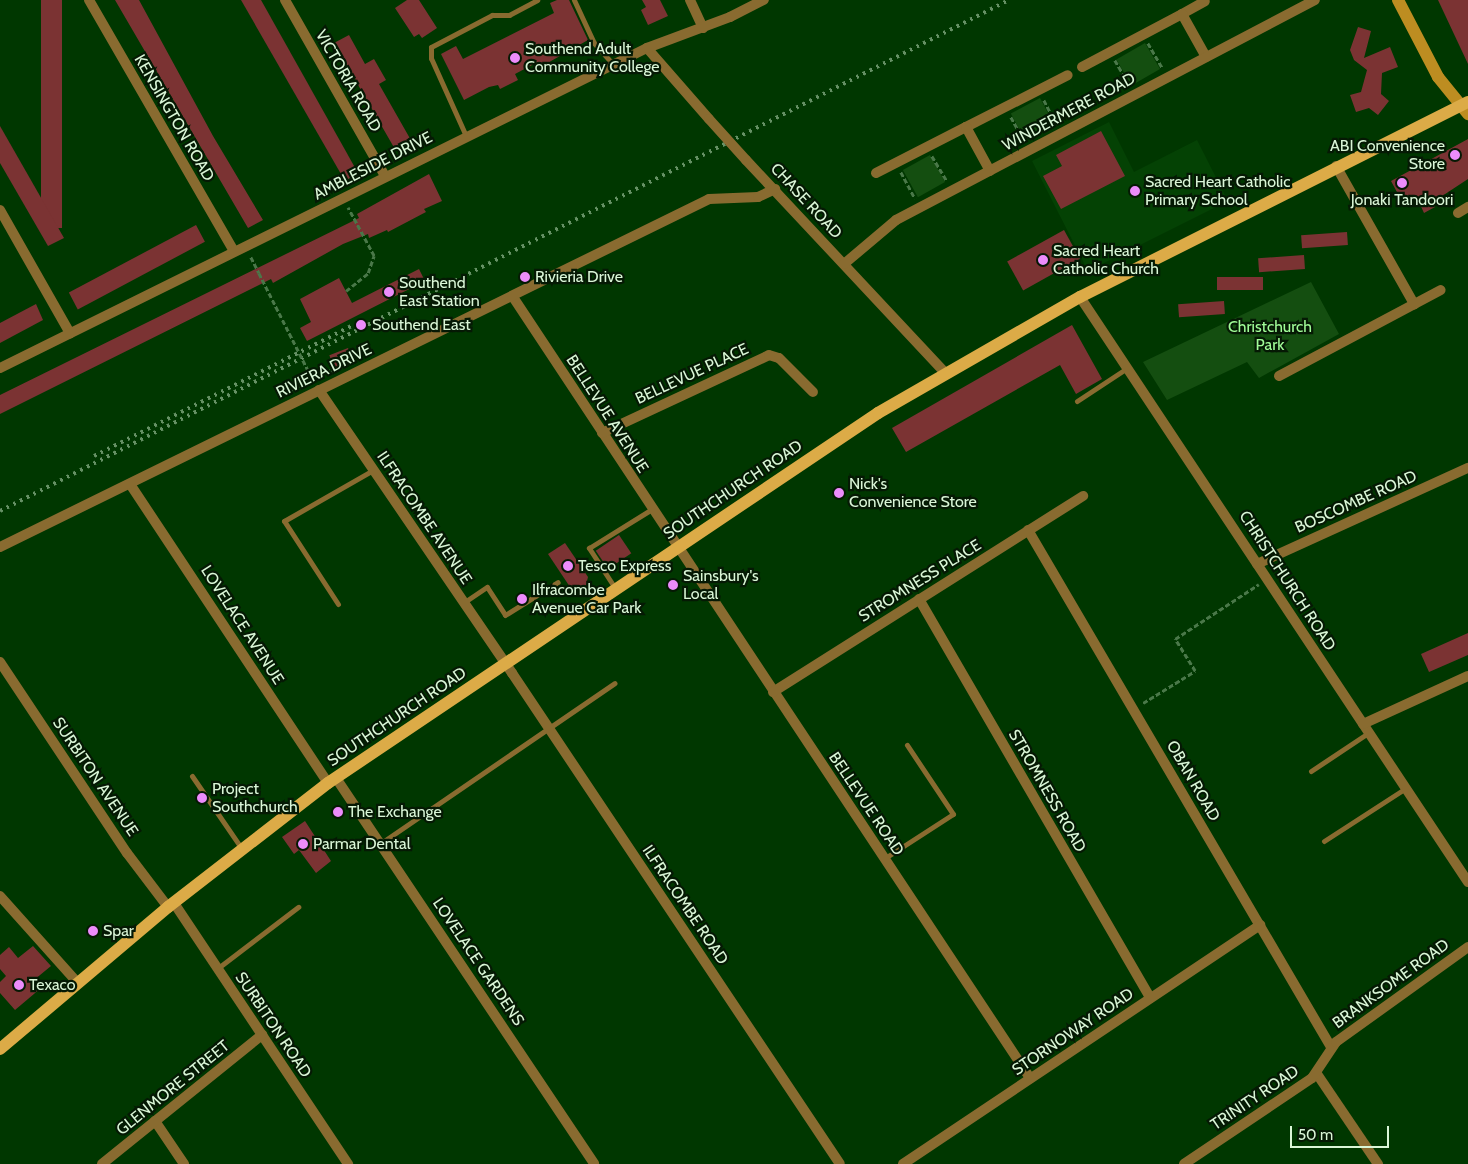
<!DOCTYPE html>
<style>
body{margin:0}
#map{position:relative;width:1468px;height:1164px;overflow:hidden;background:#003700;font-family:Cabin,sans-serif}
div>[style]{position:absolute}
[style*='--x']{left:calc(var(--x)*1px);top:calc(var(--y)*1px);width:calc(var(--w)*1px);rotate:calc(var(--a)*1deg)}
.built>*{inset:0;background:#044204}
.green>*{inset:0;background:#144e10;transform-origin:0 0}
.building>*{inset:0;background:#7b3333;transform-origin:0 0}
.path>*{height:2.5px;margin-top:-1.25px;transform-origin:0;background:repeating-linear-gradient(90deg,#4a7849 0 5px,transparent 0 7.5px)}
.lane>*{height:5px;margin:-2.5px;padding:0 2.5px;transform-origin:2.5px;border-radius:2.5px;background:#896b30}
.street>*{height:10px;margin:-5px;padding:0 5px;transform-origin:5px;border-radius:5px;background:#896b30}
.secondary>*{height:12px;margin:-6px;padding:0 6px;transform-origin:6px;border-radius:6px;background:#bd8d21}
.primary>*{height:12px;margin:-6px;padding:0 6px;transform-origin:6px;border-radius:6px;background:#dcab47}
.rail>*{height:4px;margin-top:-2px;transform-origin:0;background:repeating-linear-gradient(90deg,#669165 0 2.5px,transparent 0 7.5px)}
.path-bridge>*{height:2.5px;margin-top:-1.25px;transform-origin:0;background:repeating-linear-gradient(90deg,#4a7849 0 5px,transparent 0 7.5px)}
.street-bridge>*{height:10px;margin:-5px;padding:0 5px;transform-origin:5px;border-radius:5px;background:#896b30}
.dots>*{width:14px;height:14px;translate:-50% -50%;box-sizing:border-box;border:2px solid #051904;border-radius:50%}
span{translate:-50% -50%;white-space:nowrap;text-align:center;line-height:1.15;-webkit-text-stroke:4.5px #051904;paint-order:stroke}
.poi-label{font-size:16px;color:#daf6d7}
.left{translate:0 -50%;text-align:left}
.right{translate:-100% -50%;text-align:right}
.street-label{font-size:16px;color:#daf6d7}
.park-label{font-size:16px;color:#a1fd98}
.scale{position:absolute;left:1290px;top:1126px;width:99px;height:22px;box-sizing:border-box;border:2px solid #daf6d7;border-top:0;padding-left:6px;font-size:15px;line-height:18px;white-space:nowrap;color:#daf6d7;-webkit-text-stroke:4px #051904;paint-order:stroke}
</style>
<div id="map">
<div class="built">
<div style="clip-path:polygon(1109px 122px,1134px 172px,1197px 140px,1228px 201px,1088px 271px,1032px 161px)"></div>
</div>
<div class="green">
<div style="left:1145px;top:43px;width:30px;height:33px;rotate:60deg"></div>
<div style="left:1040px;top:98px;width:30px;height:33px;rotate:62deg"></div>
<div style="left:930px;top:155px;width:31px;height:31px;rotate:61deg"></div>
<div style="clip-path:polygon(1311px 282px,1339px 334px,1259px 378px,1247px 362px,1167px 400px,1143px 362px)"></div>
</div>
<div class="building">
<div style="left:41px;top:0;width:21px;height:228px"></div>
<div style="clip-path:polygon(115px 0,139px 0,213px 136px,263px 220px,248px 228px)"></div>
<div style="clip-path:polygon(241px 0,261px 0,358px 173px,345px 181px)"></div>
<div style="clip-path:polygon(407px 0,419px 0,437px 28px,422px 38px,419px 34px,414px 37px,395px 8px)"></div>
<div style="clip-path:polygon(557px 0,569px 0,588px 40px,537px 69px,534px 64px,515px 74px,518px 80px,500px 89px,498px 85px,489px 87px,464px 100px,441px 54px,456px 46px,463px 59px,554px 13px,550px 3px)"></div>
<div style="clip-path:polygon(642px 0,660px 0,668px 16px,648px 25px,641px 10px,646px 7px)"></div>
<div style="clip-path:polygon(1438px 0,1468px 0,1468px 64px)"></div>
<div style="clip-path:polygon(1358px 27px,1371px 31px,1364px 58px,1390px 47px,1398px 67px,1382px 73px,1381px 94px,1389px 101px,1378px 115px,1369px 108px,1356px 112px,1350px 95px,1361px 92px,1367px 70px,1354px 60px,1350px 50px)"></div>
<div style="clip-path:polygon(349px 35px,365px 64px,374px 59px,386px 80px,379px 84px,412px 142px,396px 151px,334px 43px)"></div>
<div style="clip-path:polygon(0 126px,64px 238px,48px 246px,0 163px)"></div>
<div style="clip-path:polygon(1101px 131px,1125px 176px,1061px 209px,1043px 176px,1062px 166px,1056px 155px)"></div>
<div style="clip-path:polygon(1468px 139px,1468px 179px,1433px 202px,1435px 207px,1424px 213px,1418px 200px,1405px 207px,1391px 181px)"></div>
<div style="clip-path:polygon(429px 174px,442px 201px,424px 209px,426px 212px,388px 232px,387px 230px,369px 238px,368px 234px,343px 244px,273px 283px,271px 279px,0 414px,0 395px,359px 218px,357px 214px)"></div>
<div style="left:196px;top:225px;width:19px;height:144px;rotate:62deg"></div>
<div style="left:1064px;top:230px;width:33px;height:65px;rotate:61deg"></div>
<div style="left:1347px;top:232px;width:13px;height:46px;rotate:86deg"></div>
<div style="left:1304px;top:255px;width:14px;height:46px;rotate:86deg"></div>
<div style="clip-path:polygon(419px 269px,425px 281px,307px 341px,300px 328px,311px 322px,300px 299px,339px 278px,352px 303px)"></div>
<div style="left:1263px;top:277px;width:13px;height:46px;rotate:90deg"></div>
<div style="left:1224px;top:301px;width:13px;height:46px;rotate:86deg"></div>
<div style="clip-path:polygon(36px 304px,43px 320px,0 343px,0 323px)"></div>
<div style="clip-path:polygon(1072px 325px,1102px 379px,1076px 394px,1060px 365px,906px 452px,892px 428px)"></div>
<div style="left:348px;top:348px;width:14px;height:20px;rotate:69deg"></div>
<div style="left:619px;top:535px;width:22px;height:28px;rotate:56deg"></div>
<div style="clip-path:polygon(565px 543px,588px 577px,586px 585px,574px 593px,548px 554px)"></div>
<div style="clip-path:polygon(1468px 633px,1468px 655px,1429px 672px,1421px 654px)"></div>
<div style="clip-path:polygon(305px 821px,331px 861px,316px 873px,299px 850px,294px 854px,282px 837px)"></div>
<div style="clip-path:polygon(33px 946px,51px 966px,34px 980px,41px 988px,15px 1010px,0 993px,0 982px,6px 976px,0 969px,0 955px,9px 947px,18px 958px)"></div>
</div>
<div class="path">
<div style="--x:1148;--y:43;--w:30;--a:60"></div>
<div style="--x:1115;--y:60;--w:30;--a:60"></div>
<div style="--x:1044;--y:100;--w:27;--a:63"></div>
<div style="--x:1011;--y:117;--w:26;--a:61"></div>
<div style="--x:932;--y:156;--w:29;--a:59"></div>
<div style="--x:901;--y:172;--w:30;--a:62"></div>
<div style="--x:251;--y:257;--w:18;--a:63"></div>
<div style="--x:346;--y:291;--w:28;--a:-39"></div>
<div style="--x:368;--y:273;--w:18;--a:-71"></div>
<div style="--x:374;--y:256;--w:55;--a:-118.4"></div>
<div style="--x:293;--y:391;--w:2;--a:-117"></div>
<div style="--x:292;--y:389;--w:43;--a:-26"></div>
<div style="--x:331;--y:370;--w:4;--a:56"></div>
<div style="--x:1143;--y:703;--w:61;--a:-31.6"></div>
<div style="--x:1195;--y:671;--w:38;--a:-122"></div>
<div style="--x:1175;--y:639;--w:100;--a:-33.2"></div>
</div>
<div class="lane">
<div style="--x:574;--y:0;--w:47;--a:65.1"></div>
<div style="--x:594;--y:43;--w:28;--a:48"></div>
<div style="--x:466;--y:136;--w:85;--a:-114.2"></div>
<div style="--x:431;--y:58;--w:11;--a:-90"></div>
<div style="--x:431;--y:47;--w:69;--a:-27.7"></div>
<div style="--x:492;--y:15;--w:17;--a:0"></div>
<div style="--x:509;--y:15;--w:32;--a:-28"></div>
<div style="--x:1077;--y:401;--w:60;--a:-33.4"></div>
<div style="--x:615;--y:588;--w:48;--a:-123"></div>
<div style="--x:589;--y:548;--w:74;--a:-31.8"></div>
<div style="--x:463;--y:603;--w:29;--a:-34"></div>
<div style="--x:487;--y:587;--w:33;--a:57"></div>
<div style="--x:505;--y:615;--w:62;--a:-31.9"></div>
<div style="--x:338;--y:604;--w:99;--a:-123"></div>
<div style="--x:284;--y:521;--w:103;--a:-29.8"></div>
<div style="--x:1311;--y:771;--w:69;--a:-33.7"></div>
<div style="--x:192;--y:776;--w:88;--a:55.6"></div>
<div style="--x:1324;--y:841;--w:98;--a:-32.9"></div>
<div style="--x:381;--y:843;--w:283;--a:-34.4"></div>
<div style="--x:885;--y:858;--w:81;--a:-32.9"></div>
<div style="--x:953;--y:814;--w:83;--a:-123.7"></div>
<div style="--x:218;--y:968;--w:101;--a:-37.3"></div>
</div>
<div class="street">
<div style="--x:89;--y:0;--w:290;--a:60"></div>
<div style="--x:285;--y:0;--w:202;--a:60.4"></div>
<div style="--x:690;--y:0;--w:31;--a:65"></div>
<div style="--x:1182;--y:14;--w:26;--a:-29"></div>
<div style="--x:647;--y:48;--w:94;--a:48.9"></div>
<div style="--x:1082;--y:67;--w:113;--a:-27.9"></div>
<div style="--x:1182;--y:14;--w:49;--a:60.8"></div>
<div style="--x:966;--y:127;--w:114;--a:-27"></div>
<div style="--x:746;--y:160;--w:291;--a:46.9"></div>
<div style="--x:1336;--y:166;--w:159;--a:60.5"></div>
<div style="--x:876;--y:173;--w:101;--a:-27.1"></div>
<div style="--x:966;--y:127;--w:50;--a:61.4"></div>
<div style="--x:0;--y:210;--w:142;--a:60.4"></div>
<div style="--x:1458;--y:213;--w:12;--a:-31"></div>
<div style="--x:844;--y:264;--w:68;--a:-40.2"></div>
<div style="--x:896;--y:220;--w:473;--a:-27.7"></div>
<div style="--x:513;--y:297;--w:937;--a:56.5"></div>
<div style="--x:1080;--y:297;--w:702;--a:56.45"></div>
<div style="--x:0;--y:368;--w:722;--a:-26.32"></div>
<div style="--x:647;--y:48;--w:89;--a:-20.5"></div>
<div style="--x:730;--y:17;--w:38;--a:-27"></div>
<div style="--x:1279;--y:376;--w:183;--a:-28"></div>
<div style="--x:319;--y:390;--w:343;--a:55.7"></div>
<div style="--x:512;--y:673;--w:590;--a:56.26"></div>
<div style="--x:602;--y:433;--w:184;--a:-25"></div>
<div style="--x:769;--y:355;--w:10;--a:17"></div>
<div style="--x:779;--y:358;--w:48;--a:45"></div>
<div style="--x:130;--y:484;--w:359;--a:56.5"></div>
<div style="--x:1028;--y:530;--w:599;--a:59.63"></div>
<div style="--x:0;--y:547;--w:790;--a:-26.14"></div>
<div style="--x:709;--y:199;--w:49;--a:-2.3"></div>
<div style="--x:758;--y:197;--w:19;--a:-25"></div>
<div style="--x:1257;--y:564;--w:232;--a:-24.5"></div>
<div style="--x:919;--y:599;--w:461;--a:59.9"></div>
<div style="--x:0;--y:662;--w:229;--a:56.4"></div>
<div style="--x:127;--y:853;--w:68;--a:52.8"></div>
<div style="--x:773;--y:692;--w:367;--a:-32.3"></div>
<div style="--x:1363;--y:724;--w:115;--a:-24.6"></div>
<div style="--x:336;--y:778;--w:464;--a:56.2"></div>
<div style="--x:0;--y:896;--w:115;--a:48.2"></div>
<div style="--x:174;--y:903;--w:314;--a:56.3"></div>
<div style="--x:1317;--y:1074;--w:109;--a:55.9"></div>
<div style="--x:155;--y:1121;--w:52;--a:56"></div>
<div style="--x:102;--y:1164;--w:206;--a:-38.9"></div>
<div style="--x:903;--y:1164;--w:430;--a:-33.8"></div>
<div style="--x:1184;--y:1164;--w:154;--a:-33.9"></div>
<div style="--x:1312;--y:1078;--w:43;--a:-56.3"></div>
<div style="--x:1336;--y:1042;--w:163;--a:-35.7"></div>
</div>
<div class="secondary">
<div style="--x:1398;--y:0;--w:87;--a:62.5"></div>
<div style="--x:1438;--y:77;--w:48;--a:51"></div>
</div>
<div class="primary">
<div style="--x:0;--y:1049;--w:220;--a:-40.2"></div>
<div style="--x:168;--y:907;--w:202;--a:-37.8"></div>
<div style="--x:328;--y:783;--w:663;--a:-33.93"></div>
<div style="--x:878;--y:413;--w:233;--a:-29.9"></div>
<div style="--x:1080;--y:297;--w:434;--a:-26.7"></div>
</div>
<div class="rail">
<div style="--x:94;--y:456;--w:292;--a:-26.8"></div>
<div style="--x:0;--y:511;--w:1131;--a:-26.86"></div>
</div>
<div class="path-bridge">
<div style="--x:259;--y:273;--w:113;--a:63.2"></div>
</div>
<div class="street-bridge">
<div style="--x:709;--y:119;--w:55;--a:47.9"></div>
</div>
<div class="dots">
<div style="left:515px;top:58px;background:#ec8cfb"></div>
<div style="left:1455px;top:155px;background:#ec8cfb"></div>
<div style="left:1402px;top:183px;background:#ec8cfb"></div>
<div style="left:1135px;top:191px;background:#ec8cfb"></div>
<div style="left:1043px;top:260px;background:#ec8cfb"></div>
<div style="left:525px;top:277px;background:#ec8cfb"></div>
<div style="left:389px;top:292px;background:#ec8cfb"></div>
<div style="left:361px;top:325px;background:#ec8cfb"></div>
<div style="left:839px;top:493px;background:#ec8cfb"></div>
<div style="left:568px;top:566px;background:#ec8cfb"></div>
<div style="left:673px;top:585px;background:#ec8cfb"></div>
<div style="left:522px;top:599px;background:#ec8cfb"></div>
<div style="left:202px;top:798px;background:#ec8cfb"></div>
<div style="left:338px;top:812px;background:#ec8cfb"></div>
<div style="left:303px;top:844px;background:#ec8cfb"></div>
<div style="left:93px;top:931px;background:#ec8cfb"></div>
<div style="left:19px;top:985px;background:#ec8cfb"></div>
</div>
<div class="poi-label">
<span class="left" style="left:525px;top:58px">Southend Adult<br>Community College</span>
<span class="right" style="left:1445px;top:155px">ABI Convenience<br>Store</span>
<span class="left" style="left:1145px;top:191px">Sacred Heart Catholic<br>Primary School</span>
<span style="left:1402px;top:200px">Jonaki Tandoori</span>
<span class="left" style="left:1053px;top:260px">Sacred Heart<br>Catholic Church</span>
<span class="left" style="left:535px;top:277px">Rivieria Drive</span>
<span class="left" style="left:399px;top:292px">Southend<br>East Station</span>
<span class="left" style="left:372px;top:325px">Southend East</span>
<span class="left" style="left:849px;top:493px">Nick's<br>Convenience Store</span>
<span class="left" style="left:578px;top:566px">Tesco Express</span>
<span class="left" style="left:683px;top:585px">Sainsbury's<br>Local</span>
<span class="left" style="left:532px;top:599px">Ilfracombe<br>Avenue Car Park</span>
<span class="left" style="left:212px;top:798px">Project<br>Southchurch</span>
<span class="left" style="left:348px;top:812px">The Exchange</span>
<span class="left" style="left:313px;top:844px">Parmar Dental</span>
<span class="left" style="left:103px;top:931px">Spar</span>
<span class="left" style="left:29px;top:985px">Texaco</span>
</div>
<div class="street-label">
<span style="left:348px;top:81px;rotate:60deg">VICTORIA ROAD</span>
<span style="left:1069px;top:112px;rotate:-28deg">WINDERMERE ROAD</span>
<span style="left:174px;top:118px;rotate:60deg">KENSINGTON ROAD</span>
<span style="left:373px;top:166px;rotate:-27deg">AMBLESIDE DRIVE</span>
<span style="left:806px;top:201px;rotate:47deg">CHASE ROAD</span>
<span style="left:324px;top:371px;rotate:-26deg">RIVIERA DRIVE</span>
<span style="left:692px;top:374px;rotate:-25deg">BELLEVUE PLACE</span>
<span style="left:607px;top:414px;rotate:57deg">BELLEVUE AVENUE</span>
<span style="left:733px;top:490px;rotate:-34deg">SOUTHCHURCH ROAD</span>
<span style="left:1356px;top:502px;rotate:-24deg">BOSCOMBE ROAD</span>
<span style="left:424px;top:518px;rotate:56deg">ILFRACOMBE AVENUE</span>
<span style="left:920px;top:581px;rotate:-32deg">STROMNESS PLACE</span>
<span style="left:1287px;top:581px;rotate:57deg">CHRISTCHURCH ROAD</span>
<span style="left:242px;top:625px;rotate:57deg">LOVELACE AVENUE</span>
<span style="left:397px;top:717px;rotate:-34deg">SOUTHCHURCH ROAD</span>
<span style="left:95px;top:777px;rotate:56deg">SURBITON AVENUE</span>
<span style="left:1193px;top:781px;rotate:60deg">OBAN ROAD</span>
<span style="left:1047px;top:791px;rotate:60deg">STROMNESS ROAD</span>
<span style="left:866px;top:804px;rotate:56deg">BELLEVUE ROAD</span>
<span style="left:685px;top:905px;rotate:56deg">ILFRACOMBE ROAD</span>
<span style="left:478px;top:962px;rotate:56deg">LOVELACE GARDENS</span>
<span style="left:1391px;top:984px;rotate:-36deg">BRANKSOME ROAD</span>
<span style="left:273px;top:1025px;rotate:56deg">SURBITON ROAD</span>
<span style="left:1073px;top:1032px;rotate:-34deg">STORNOWAY ROAD</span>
<span style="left:173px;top:1088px;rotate:-39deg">GLENMORE STREET</span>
<span style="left:1255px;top:1098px;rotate:-34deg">TRINITY ROAD</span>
</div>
<div class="park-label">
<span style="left:1270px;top:336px">Christchurch<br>Park</span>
</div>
<div class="scale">50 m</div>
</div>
